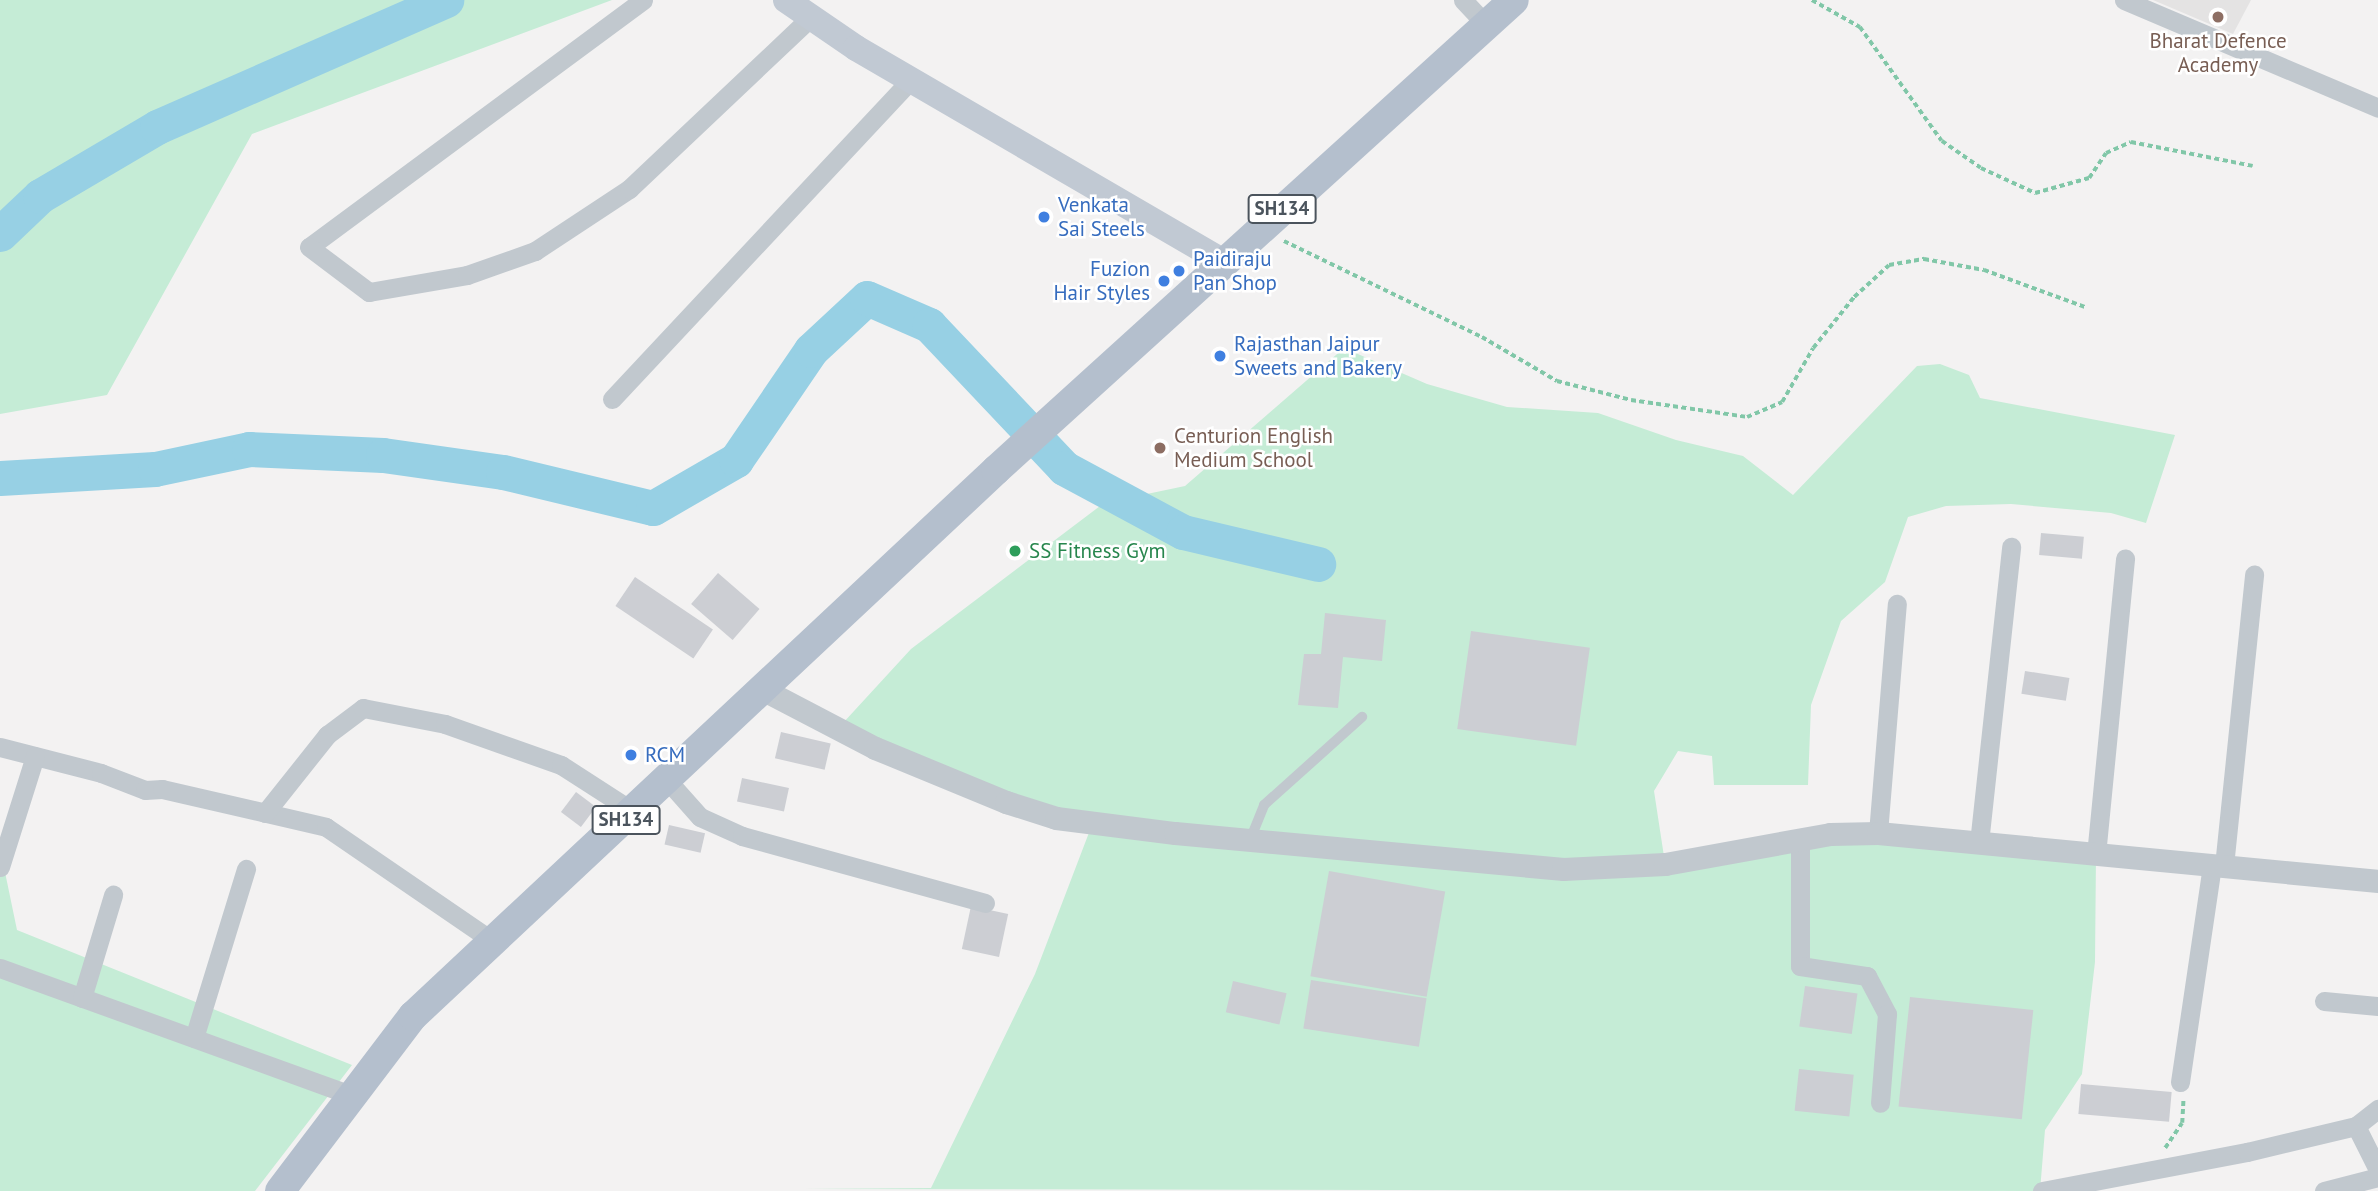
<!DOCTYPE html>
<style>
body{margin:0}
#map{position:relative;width:2378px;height:1191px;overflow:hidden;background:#f3f2f2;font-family:"PT Sans",sans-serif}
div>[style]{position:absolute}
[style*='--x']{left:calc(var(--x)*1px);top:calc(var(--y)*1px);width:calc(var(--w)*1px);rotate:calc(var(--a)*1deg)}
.education>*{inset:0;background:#e4e3e3}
.green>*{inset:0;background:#c5ecd6}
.river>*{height:35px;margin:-17.5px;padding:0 17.5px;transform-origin:17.5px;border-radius:17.5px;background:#97d0e4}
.building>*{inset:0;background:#ccced3;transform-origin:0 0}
.path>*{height:3.5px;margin-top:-1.75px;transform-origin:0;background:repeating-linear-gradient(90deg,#81c7a8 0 5px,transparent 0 8.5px)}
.service>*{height:10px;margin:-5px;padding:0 5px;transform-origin:5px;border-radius:5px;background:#c1c8ce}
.minor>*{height:19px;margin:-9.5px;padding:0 9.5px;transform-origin:9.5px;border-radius:9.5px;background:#c1c8ce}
.tertiary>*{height:23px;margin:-11.5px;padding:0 11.5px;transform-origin:11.5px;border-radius:11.5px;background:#c1c8ce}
.secondary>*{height:26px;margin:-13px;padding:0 13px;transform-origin:13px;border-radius:13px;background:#c1c9d3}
.primary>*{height:30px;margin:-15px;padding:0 15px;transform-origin:15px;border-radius:15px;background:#b4bfcd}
.dots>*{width:19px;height:19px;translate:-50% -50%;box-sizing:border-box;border:4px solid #fff;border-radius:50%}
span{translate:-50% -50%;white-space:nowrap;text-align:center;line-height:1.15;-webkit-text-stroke:5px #fff;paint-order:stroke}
.shield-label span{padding:2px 5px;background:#fff;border:2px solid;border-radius:5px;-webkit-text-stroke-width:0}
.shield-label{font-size:19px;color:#4b545d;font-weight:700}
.education-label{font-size:21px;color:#785e54}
.left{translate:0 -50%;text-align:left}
.shop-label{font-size:21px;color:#366cbe}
.right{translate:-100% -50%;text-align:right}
.leisure-label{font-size:21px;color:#27864d}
</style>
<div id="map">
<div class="education">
<div style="clip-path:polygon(2153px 0,2251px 0,2233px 34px)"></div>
</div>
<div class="green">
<div style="clip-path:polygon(0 0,612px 0,252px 134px,107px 395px,0 414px)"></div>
<div style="clip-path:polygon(1344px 348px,1427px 384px,1507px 407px,1598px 413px,1676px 440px,1743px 456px,1793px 495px,1917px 366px,1940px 364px,1969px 375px,1980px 398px,2175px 435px,2146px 523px,2111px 513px,2011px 504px,1946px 506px,1908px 517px,1885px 582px,1841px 621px,1811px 705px,1808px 785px,1714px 785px,1712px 756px,1678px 751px,1654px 791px,1665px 863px,1830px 834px,2096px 855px,2095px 962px,2082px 1074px,2045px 1130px,2040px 1191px,802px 1189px,931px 1188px,1035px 974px,1090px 830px,843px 723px,911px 649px,1104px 503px,1185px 486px)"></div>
<div style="clip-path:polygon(0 848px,17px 930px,352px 1065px,255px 1191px,0 1191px)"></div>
</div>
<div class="river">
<div style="--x:0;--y:234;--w:55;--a:-43.5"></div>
<div style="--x:40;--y:196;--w:136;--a:-30.5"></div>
<div style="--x:157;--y:127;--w:316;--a:-23.7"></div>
<div style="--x:0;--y:478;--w:155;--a:-3.3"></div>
<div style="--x:155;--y:469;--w:96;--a:-12"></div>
<div style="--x:249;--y:449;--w:134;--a:2.6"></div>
<div style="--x:383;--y:455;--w:121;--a:8.1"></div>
<div style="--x:503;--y:472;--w:154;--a:13.5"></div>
<div style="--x:653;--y:508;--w:96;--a:-30"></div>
<div style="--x:736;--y:460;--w:133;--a:-55.7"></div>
<div style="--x:811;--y:350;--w:76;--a:-42.9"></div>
<div style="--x:867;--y:298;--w:68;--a:23.5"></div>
<div style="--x:929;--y:325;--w:197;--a:46.6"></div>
<div style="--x:1064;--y:468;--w:135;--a:28.3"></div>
<div style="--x:1183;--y:532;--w:139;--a:13.3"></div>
</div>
<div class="building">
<div style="left:2041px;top:533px;width:43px;height:22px;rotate:5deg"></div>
<div style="left:718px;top:573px;width:55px;height:41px;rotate:41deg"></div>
<div style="left:635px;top:577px;width:94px;height:35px;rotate:34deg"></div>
<div style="clip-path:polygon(1325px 613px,1386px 620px,1382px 661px,1343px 657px,1338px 708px,1298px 705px,1304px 654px,1321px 654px)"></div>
<div style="left:1471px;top:631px;width:120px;height:99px;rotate:8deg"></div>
<div style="left:2025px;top:671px;width:45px;height:23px;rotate:9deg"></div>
<div style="left:781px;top:732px;width:51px;height:27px;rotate:13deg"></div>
<div style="left:742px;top:778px;width:48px;height:24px;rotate:12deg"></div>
<div style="left:576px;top:792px;width:25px;height:25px;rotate:37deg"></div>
<div style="left:669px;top:825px;width:37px;height:20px;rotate:13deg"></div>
<div style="left:1329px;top:871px;width:118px;height:107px;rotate:10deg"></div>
<div style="left:971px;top:906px;width:38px;height:44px;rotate:12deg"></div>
<div style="left:1311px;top:980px;width:117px;height:49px;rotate:9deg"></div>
<div style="left:1233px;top:981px;width:55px;height:32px;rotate:13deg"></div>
<div style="left:1805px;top:986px;width:53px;height:41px;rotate:8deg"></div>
<div style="left:1910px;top:997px;width:124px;height:110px;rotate:6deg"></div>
<div style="left:1799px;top:1069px;width:55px;height:42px;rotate:6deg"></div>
<div style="left:2081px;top:1084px;width:91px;height:30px;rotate:5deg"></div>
</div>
<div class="path">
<div style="--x:1812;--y:0;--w:55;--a:29.4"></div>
<div style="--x:1860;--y:27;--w:140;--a:54.3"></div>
<div style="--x:1942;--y:141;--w:47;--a:34.7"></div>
<div style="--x:1981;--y:168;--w:60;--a:24.8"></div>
<div style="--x:2035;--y:193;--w:56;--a:-15.5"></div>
<div style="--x:2089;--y:178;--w:30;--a:-56"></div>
<div style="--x:2106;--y:153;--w:27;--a:-24"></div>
<div style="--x:2131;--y:142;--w:124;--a:11.1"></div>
<div style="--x:1284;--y:241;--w:220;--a:25.9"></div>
<div style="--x:1482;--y:337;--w:87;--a:30.4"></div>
<div style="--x:1557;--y:381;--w:76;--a:14.4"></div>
<div style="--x:1631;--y:400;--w:117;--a:8.3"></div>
<div style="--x:1747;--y:417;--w:38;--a:-23"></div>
<div style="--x:1782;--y:402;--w:62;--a:-60.1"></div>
<div style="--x:1813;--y:348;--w:65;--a:-51.2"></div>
<div style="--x:1854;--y:297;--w:47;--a:-42.4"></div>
<div style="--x:1889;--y:265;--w:36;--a:-10"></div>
<div style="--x:1924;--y:259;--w:61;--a:10.4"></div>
<div style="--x:1984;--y:270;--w:108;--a:20.1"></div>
<div style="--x:2165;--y:1148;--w:30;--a:-56"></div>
<div style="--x:2182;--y:1123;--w:22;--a:-87"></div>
</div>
<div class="service">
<div style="--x:1250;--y:840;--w:38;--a:-68"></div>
<div style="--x:1264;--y:805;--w:132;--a:-41.9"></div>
</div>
<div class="minor">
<div style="--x:643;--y:0;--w:415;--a:143.5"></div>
<div style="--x:309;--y:247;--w:75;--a:36.9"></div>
<div style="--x:369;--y:292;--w:99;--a:-9.8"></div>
<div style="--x:467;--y:275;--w:72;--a:-19.4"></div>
<div style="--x:535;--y:251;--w:113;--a:-33.4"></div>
<div style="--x:629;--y:189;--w:250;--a:-43.4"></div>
<div style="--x:1463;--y:0;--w:33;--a:47"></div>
<div style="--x:2124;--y:0;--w:276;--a:23"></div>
<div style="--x:612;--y:399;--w:437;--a:-46.9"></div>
<div style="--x:0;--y:747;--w:104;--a:14.4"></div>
<div style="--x:101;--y:773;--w:47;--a:21.1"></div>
<div style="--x:145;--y:790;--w:17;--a:-3"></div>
<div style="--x:162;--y:789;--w:168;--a:13"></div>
<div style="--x:326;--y:827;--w:204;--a:34.4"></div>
<div style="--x:668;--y:781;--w:48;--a:48.4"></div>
<div style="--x:700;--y:817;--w:46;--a:24.3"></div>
<div style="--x:742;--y:836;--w:252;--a:15.4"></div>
<div style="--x:265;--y:813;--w:100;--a:-51.5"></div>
<div style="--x:327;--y:735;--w:45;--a:-36.9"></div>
<div style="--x:363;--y:708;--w:84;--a:11"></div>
<div style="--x:445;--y:724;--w:123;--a:19.5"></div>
<div style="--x:561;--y:765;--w:87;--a:32.8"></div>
<div style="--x:1878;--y:833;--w:230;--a:-85.3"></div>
<div style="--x:1800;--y:842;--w:124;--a:90"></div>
<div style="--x:1800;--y:966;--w:68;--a:8.5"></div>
<div style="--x:1867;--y:976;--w:43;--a:62.2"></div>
<div style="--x:1887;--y:1014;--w:89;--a:94.5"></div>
<div style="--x:1979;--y:843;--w:298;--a:-83.8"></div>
<div style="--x:2096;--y:855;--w:298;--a:-84.4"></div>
<div style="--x:2224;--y:866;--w:293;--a:-84.1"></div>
<div style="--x:0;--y:867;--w:116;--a:-72.5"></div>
<div style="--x:0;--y:968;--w:376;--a:19.9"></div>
<div style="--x:82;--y:998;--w:108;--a:-73.2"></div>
<div style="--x:2324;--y:1001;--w:54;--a:5.3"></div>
<div style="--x:194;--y:1038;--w:177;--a:-72.9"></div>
<div style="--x:2180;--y:1082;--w:219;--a:-81.6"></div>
<div style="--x:2356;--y:1126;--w:49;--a:63.4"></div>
<div style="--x:2042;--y:1191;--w:209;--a:-10.8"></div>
<div style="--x:2247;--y:1152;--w:112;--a:-13.4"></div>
<div style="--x:2356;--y:1126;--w:28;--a:-38"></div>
<div style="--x:2324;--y:1191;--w:56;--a:-14.5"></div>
</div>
<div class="tertiary">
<div style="--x:764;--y:690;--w:125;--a:27.6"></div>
<div style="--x:875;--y:748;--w:142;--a:22.4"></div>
<div style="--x:1006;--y:802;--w:52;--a:17.7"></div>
<div style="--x:1056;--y:818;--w:120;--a:7.2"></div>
<div style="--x:1175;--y:833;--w:390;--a:5.3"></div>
<div style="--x:1563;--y:869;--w:102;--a:-2.8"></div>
<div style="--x:1665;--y:864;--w:168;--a:-10.3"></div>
<div style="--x:1830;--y:834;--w:48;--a:-1.2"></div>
<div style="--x:1878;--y:833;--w:502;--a:5.48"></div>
</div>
<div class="secondary">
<div style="--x:786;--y:0;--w:85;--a:34.4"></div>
<div style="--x:856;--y:48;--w:426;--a:30.2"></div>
</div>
<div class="primary">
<div style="--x:280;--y:1191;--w:220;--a:-52.8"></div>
<div style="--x:413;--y:1016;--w:799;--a:-43.12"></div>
<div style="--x:996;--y:470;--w:699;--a:-42.22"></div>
</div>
<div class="dots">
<div style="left:2218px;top:17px;background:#8d6e63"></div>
<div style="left:1044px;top:217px;background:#3f7fe0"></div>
<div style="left:1179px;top:271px;background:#3f7fe0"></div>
<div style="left:1164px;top:281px;background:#3f7fe0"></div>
<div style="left:1220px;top:356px;background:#3f7fe0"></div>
<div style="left:1160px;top:448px;background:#8d6e63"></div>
<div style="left:1015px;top:551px;background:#2e9e5b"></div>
<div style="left:631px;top:755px;background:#3f7fe0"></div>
</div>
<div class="shield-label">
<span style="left:1282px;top:209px">SH134</span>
<span style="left:626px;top:820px">SH134</span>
</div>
<div class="education-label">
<span style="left:2218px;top:53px">Bharat Defence<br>Academy</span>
<span class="left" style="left:1174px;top:448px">Centurion English<br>Medium School</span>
</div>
<div class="shop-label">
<span class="left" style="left:1058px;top:217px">Venkata<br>Sai Steels</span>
<span class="left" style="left:1193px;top:271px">Paidiraju<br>Pan Shop</span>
<span class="right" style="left:1150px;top:281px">Fuzion<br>Hair Styles</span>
<span class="left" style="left:1234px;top:356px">Rajasthan Jaipur<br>Sweets and Bakery</span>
<span class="left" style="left:645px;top:755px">RCM</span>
</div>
<div class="leisure-label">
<span class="left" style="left:1029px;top:551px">SS Fitness Gym</span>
</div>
</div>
